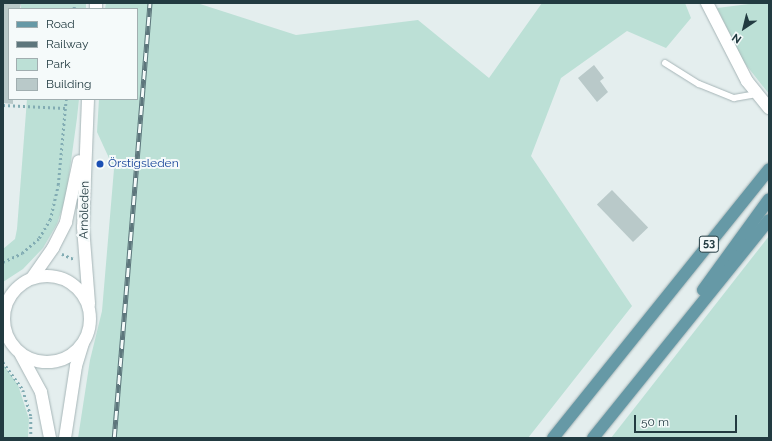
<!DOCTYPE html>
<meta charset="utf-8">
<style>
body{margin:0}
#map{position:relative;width:772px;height:441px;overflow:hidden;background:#e4eeee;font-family:Raleway,sans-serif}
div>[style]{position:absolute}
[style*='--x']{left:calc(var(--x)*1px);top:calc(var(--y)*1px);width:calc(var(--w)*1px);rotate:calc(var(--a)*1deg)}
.green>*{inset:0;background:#bce0d6;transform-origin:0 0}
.building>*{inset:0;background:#b9c9c9;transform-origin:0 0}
.path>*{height:2.5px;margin-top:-1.25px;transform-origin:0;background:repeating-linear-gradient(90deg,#82acb3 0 2px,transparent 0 5px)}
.roads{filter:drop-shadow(0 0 1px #a6b5b7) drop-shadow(0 0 1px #a6b5b7)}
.lane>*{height:6px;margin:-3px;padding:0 3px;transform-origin:3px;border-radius:3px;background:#fff}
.street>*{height:12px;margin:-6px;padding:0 6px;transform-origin:6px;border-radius:6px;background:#fff}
.secondary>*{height:12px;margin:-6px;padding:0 6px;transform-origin:6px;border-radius:6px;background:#fff}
.secondary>.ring{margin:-6px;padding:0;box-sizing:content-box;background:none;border:12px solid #fff;border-radius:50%}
.primary>*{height:12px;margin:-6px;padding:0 6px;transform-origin:6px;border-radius:6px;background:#6699a6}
.rail>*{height:4.5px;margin-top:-2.25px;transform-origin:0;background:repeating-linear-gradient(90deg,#f5fafa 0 9px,#5d767c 0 18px);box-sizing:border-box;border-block:1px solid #5d767c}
.dots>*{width:11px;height:11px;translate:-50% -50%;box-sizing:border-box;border:2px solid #f5fafa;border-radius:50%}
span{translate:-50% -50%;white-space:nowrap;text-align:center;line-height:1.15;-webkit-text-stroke:4px #f5fafa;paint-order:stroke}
.shield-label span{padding:1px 3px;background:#f5fafa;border:1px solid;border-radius:3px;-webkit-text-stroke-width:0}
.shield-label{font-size:11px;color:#223b41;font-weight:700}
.transit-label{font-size:12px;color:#164399}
.left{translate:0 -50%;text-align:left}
.street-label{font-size:12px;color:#223b41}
.frame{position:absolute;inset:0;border:4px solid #223b41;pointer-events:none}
.legend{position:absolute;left:8px;top:8px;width:130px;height:92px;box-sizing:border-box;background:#f5fafa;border:1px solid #a1aeb0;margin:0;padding:5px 7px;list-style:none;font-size:12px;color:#223b41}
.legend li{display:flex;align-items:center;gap:8px;height:20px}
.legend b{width:20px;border:1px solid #a1aeb0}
.north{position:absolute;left:724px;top:8px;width:40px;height:40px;-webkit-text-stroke:3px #f5fafa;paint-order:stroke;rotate:215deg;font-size:11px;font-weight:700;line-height:16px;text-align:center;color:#223b41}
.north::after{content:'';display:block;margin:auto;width:14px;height:18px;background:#223b41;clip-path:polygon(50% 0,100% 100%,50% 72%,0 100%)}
.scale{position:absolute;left:634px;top:415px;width:103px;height:18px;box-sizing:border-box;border:2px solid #223b41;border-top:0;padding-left:5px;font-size:12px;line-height:14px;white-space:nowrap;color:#223b41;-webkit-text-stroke:3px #f5fafa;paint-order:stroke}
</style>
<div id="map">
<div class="green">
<div style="left:21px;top:3px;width:65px;height:6px"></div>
<div style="clip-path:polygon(106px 3px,197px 3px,296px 35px,418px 20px,489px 78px,542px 3px,685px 3px,691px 18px,666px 48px,627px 31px,561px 78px,531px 156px,632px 306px,528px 438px,78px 438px,90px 360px,102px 311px,114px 169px,97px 132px,99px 99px,137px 99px,137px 9px,105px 9px)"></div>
<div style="clip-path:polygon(757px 3px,769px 3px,769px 94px,743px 61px,717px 8px)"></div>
<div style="clip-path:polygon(27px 99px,79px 99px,77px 118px,66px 197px,57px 224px,43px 248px,23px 269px,3px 282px,3px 249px,15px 239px,17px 229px)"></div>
<div style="clip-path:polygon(769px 236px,769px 438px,611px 438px)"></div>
<div style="clip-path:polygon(3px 364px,18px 385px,29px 419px,28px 438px,3px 438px)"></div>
</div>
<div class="building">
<div style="clip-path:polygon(3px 3px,21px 3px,20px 9px,9px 9px,9px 99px,13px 99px,13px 104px,3px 103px)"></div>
<div style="clip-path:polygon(594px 65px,604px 78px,600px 81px,608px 92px,597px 102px,578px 78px)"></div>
<div style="left:612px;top:190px;width:52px;height:21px;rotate:46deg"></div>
</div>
<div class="path">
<div style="--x:74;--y:9;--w:6;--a:-90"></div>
<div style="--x:3;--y:105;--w:62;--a:2.8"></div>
<div style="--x:62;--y:254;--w:13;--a:23"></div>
<div style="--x:3;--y:262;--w:21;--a:-25"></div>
<div style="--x:22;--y:253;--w:23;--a:-41"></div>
<div style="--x:39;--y:238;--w:21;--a:-59"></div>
<div style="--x:50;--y:220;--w:36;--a:-77"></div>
<div style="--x:58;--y:185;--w:86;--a:-84.7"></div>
<div style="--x:3;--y:362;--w:34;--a:54"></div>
<div style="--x:23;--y:390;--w:28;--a:73"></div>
<div style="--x:31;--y:417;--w:21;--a:90"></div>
</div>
<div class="roads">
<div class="lane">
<div style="--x:665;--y:63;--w:40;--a:32"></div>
<div style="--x:699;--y:84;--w:38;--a:22"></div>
<div style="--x:734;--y:98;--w:23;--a:-10"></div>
</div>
<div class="street">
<div style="--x:707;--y:3;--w:88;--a:62.9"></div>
<div style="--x:747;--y:81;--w:35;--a:51"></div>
</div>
<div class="secondary">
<div style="--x:96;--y:9;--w:6;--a:-90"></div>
<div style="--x:88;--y:99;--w:128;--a:92.2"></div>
<div style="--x:83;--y:227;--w:77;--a:85.5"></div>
<div class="ring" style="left:4px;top:276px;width:74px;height:74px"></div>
<div style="--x:32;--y:278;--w:37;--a:-55"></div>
<div style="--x:53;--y:248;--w:29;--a:-63"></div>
<div style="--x:66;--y:222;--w:62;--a:-78"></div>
<div style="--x:21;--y:355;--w:42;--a:61.6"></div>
<div style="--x:41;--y:392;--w:47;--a:78.9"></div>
<div style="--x:65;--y:438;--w:73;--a:-81.3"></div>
<div style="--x:76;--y:366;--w:24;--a:-73"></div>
</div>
<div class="primary">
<div style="--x:703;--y:290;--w:112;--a:-54"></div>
<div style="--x:553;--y:438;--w:345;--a:-51.2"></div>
<div style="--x:593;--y:438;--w:280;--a:-51.1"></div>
</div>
</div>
<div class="rail">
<div style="--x:114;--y:438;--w:436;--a:-85.3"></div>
</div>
<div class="dots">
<div style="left:100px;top:164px;background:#1a4fb4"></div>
</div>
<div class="shield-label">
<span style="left:709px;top:244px">53</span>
</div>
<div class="transit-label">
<span class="left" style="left:108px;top:164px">Örstigsleden</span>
</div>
<div class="street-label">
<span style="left:85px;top:210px;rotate:-89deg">Arnöleden</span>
</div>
<div class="frame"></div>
<ul class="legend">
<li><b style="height:5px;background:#6699a6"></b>Road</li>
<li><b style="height:5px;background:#5d767c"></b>Railway</li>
<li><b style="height:11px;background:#bce0d6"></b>Park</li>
<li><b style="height:11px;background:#b9c9c9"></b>Building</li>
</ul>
<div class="north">N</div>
<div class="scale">50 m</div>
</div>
